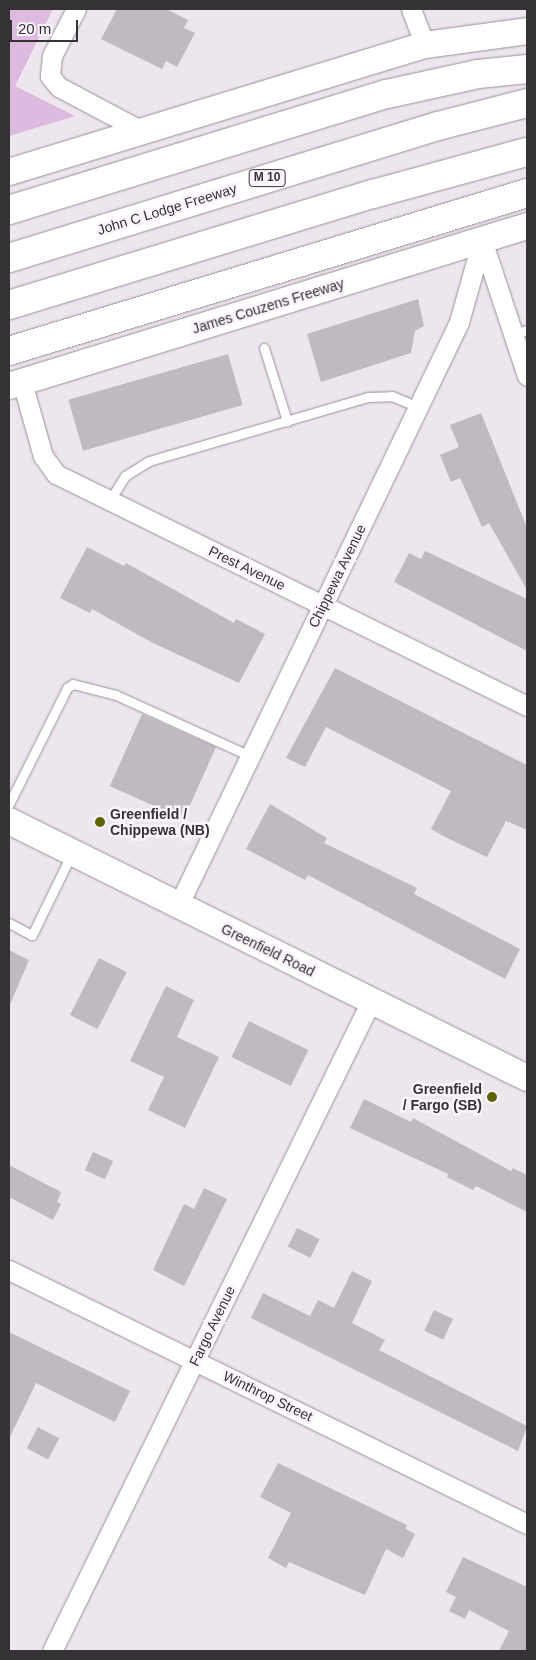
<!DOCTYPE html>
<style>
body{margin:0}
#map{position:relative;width:536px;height:1660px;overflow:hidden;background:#eee6ee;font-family:Helvetica,sans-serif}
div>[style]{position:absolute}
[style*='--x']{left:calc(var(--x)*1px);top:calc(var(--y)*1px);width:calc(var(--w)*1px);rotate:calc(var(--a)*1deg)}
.green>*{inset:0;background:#ddbae0}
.building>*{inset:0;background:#c1b9c2;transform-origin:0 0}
.roads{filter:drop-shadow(0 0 1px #989199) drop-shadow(0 0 1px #989199)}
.service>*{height:9px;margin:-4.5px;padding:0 4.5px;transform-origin:4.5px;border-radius:4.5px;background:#fff}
.minor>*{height:19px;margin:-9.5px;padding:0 9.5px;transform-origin:9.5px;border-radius:9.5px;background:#fff}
.secondary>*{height:26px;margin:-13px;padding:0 13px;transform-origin:13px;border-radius:13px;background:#fff}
.motorway>*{height:28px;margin:-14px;padding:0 14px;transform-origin:14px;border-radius:14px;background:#fff}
.dots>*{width:14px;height:14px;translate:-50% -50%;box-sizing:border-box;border:2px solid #fbf3fc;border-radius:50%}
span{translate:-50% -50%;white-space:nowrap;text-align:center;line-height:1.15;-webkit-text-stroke:5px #fbf3fc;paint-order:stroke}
.shield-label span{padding:1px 4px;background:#fbf3fc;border:1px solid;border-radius:4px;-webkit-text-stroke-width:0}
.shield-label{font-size:12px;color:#353235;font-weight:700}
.street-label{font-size:14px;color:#353235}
.poi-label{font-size:14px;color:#353235;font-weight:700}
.left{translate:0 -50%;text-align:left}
.right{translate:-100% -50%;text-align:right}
.frame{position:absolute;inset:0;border:10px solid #353235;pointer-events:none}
.scale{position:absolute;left:10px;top:20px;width:68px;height:22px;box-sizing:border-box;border:2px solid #353235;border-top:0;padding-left:6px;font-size:15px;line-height:18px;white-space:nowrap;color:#353235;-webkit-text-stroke:4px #fbf3fc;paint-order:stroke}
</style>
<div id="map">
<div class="green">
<div style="clip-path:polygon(9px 9px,53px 9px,15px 86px,75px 116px,9px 136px)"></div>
</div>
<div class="building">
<div style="clip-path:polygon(117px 9px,166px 9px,188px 20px,184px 28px,195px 33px,177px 67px,166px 61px,162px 69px,101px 39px)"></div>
<div style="clip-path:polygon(418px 299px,424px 326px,415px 331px,411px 353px,321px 382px,307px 334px)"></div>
<div style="left:228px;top:354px;width:53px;height:166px;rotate:74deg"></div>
<div style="clip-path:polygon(481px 413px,527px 528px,527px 590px,489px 523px,482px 527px,460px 478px,451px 482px,440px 455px,459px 447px,450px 425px)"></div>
<div style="clip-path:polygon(87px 547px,124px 566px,126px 563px,234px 623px,236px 619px,265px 634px,239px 683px,151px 642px,92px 609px,90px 613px,60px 598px)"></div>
<div style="clip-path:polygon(425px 551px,527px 599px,527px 651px,394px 582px,409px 553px,421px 559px)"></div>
<div style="clip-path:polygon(335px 668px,527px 765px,527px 830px,506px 821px,487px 857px,449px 839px,431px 829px,451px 791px,326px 727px,305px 767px,286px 758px)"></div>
<div style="left:142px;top:714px;width:81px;height:79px;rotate:24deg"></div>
<div style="clip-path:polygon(270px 804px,327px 838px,324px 843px,417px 888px,414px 894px,520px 949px,505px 979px,308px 875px,305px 880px,246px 849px)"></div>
<div style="clip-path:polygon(9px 950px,29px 960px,9px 1007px)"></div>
<div style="left:99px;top:958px;width:31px;height:64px;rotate:27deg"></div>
<div style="clip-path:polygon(166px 986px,194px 1000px,177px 1037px,219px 1057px,185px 1128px,148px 1110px,164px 1077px,130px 1061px)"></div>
<div style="left:249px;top:1021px;width:66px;height:40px;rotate:26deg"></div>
<div style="clip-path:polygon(364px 1099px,411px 1122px,413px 1118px,511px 1171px,513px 1168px,527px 1175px,527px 1212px,476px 1186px,473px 1190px,447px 1177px,448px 1174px,350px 1128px)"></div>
<div style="left:93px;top:1152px;width:22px;height:20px;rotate:24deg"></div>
<div style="clip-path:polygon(9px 1165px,61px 1192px,57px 1202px,61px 1204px,53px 1220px,9px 1197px)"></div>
<div style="clip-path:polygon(204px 1188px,227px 1199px,184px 1286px,153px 1270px,184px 1204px,194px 1209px)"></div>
<div style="left:297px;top:1228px;width:25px;height:21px;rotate:26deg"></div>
<div style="clip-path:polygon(352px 1271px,372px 1281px,352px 1323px,385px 1340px,379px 1350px,527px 1426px,518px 1451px,251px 1318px,263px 1293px,310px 1316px,318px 1300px,334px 1308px)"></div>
<div style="left:434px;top:1310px;width:21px;height:23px;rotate:25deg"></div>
<div style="clip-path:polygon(9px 1332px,130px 1391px,115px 1422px,36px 1383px,9px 1439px)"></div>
<div style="left:38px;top:1427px;width:24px;height:24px;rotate:28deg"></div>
<div style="clip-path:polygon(278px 1463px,407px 1525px,406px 1529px,415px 1534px,403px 1558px,386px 1549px,365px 1595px,289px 1562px,286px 1568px,268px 1558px,291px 1513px,260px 1497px)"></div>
<div style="clip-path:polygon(463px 1557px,527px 1587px,527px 1651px,499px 1651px,509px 1631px,469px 1610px,465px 1619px,449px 1611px,456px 1597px,446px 1592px)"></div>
</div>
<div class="roads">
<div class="service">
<div style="--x:513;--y:334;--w:15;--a:-16"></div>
<div style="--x:264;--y:348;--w:77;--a:72.5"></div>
<div style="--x:110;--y:500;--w:28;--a:-58"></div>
<div style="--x:125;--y:476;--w:28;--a:-32"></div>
<div style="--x:149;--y:461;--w:228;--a:-16.3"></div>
<div style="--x:368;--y:397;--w:24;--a:-2"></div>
<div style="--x:392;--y:396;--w:28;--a:23"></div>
<div style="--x:9;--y:804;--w:130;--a:-63.4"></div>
<div style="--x:67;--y:688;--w:7;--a:-34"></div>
<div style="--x:73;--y:684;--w:44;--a:14.3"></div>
<div style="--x:116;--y:695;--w:147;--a:24.5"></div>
<div style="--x:9;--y:923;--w:26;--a:28"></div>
<div style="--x:32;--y:935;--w:91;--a:-64"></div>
</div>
<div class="minor">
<div style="--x:76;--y:9;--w:53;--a:117.1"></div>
<div style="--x:52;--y:56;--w:20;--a:96"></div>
<div style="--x:50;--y:76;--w:14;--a:51"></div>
<div style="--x:59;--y:87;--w:92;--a:28"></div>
<div style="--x:411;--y:9;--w:39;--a:69"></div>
<div style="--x:482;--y:240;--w:143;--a:71.7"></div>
<div style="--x:22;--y:382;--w:77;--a:74.2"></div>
<div style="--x:43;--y:456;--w:22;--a:54"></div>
<div style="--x:56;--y:474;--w:525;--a:26.22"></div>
<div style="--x:178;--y:906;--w:648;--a:-64.3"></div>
<div style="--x:459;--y:322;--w:85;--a:-74.3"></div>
<div style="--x:9;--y:1270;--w:577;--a:26.12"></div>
<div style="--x:52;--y:1651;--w:724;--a:-63.86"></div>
</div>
<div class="secondary">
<div style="--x:9;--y:172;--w:435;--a:-17"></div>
<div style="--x:425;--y:45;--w:103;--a:-7.8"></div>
<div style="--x:9;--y:386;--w:542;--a:-17.16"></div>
<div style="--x:9;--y:821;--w:578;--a:26.39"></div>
</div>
<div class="motorway">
<div style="--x:9;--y:210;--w:395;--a:-17.1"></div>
<div style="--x:387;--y:94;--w:93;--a:-12.4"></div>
<div style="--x:478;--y:74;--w:49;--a:-5.8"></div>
<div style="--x:9;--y:258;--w:449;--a:-17.1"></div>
<div style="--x:438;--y:126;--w:92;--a:-14.5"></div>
<div style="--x:9;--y:305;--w:381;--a:-17"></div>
<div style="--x:373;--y:194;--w:160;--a:-15.3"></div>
<div style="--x:9;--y:351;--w:542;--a:-16.96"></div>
</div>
</div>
<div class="dots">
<div style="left:100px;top:822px;background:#5e6401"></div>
<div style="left:492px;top:1097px;background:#5e6401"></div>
</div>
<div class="shield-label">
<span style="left:267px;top:178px">M 10</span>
</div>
<div class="street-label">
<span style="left:167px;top:209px;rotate:-17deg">John C Lodge Freeway</span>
<span style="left:268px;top:306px;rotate:-17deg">James Couzens Freeway</span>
<span style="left:247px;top:568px;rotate:26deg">Prest Avenue</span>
<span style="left:337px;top:576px;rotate:-64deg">Chippewa Avenue</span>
<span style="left:268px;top:950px;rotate:26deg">Greenfield Road</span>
<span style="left:212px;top:1326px;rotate:-64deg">Fargo Avenue</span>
<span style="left:268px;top:1396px;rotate:26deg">Winthrop Street</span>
</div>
<div class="poi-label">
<span class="left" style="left:110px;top:822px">Greenfield /<br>Chippewa (NB)</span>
<span class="right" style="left:482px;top:1097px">Greenfield<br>/ Fargo (SB)</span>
</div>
<div class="frame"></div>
<div class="scale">20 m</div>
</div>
